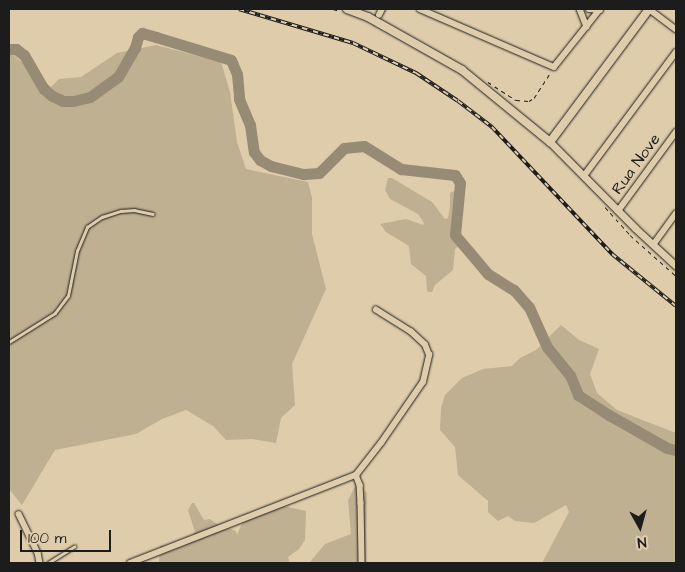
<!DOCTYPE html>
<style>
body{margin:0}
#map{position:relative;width:685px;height:572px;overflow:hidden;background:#deccaa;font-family:"Architects Daughter",sans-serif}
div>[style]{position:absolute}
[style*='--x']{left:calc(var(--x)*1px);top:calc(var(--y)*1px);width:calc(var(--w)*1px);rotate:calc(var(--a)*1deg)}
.green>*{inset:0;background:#bfb092}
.river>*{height:11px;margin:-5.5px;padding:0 5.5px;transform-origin:5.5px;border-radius:5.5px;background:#978b75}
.path>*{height:1px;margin-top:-0.5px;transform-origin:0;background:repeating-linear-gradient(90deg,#1c1c1c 0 4px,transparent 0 8px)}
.roads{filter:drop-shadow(0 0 1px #1c1c1c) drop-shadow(0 0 1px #1c1c1c)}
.service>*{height:2.5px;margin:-1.25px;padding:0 1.25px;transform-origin:1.25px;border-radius:1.25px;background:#deccaa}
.minor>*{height:5.5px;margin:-2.75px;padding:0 2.75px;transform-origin:2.75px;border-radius:2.75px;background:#deccaa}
.tertiary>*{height:7px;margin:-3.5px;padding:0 3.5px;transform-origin:3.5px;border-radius:3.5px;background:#deccaa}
.secondary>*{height:8px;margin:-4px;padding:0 4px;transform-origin:4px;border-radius:4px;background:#deccaa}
.rail>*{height:4px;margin-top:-2px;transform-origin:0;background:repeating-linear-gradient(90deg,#deccaa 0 5.5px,#1c1c1c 0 11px);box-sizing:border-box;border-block:1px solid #1c1c1c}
span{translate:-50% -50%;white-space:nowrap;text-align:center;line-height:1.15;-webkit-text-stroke:4.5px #deccaa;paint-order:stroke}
.street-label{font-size:16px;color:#1c1c1c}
.frame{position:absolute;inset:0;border:10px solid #1c1c1c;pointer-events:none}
.north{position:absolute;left:615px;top:502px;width:50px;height:50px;-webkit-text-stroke:4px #deccaa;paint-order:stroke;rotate:173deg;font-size:14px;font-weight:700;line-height:20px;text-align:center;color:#1c1c1c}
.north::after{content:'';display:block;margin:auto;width:18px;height:22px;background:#1c1c1c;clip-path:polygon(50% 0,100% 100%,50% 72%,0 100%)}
.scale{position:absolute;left:20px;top:530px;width:91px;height:22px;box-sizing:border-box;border:2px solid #1c1c1c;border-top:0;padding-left:6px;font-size:15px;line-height:18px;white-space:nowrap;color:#1c1c1c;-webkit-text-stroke:4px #deccaa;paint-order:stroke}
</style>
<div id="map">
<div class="green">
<div style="clip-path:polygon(156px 45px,221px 62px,230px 92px,237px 142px,246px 169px,308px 182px,312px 198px,312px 234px,326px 289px,292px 364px,295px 405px,281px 418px,276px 443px,252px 439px,226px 440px,213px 426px,186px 410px,162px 419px,136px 434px,55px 450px,22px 505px,9px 489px,9px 51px,51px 87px,59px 79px,81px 77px,117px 53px)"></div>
<div style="clip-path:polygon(388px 178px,392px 178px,432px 202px,445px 219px,448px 218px,450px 207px,450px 193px,456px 190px,459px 196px,457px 220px,462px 243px,455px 249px,453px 270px,435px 285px,432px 292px,428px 292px,427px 290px,426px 276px,411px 264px,409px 246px,386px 232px,380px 224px,406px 219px,423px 225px,424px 223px,418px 214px,390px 199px,385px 190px)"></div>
<div style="clip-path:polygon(561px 325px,579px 340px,599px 349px,590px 374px,597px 393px,617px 410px,676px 433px,676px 563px,542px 563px,569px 512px,566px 505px,534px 523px,515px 521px,508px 516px,498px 521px,488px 512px,488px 501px,458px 475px,455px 447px,440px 430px,441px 408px,445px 395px,462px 378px,483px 369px,512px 366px,520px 358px,536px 350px)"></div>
<div style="clip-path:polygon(356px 485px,362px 487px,367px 493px,366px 563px,309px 563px,325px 544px,351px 534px,348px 500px)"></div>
<div style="clip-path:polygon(192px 503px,194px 503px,204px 520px,210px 519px,217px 524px,236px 531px,237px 535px,243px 521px,283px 506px,306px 511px,305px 540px,299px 549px,288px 557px,290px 563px,159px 563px,160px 546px,179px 544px,190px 539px,195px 532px,188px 510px)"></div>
</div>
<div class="river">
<div style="--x:9;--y:49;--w:7;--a:0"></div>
<div style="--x:16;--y:49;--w:10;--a:37"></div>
<div style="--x:24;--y:55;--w:39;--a:60"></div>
<div style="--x:44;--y:89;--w:11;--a:41"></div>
<div style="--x:52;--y:96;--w:12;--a:24"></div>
<div style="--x:63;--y:101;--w:10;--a:0"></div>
<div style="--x:73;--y:101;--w:17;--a:-13"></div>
<div style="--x:90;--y:97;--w:34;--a:-36"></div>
<div style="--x:118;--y:77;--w:34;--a:-60"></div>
<div style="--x:135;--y:48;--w:11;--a:-75"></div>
<div style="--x:138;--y:37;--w:6;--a:-45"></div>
<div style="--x:142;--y:33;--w:15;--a:16"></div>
<div style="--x:156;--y:37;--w:78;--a:17"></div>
<div style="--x:231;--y:60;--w:15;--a:67"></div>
<div style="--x:237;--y:74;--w:25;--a:85"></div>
<div style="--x:239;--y:99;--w:28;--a:67"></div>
<div style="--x:250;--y:125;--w:27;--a:82"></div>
<div style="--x:254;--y:152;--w:10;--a:53"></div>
<div style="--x:260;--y:160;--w:13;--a:29"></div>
<div style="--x:271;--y:166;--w:34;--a:14"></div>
<div style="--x:304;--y:174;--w:15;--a:-4"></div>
<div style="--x:319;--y:173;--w:35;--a:-45"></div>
<div style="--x:344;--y:148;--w:20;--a:-6"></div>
<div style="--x:364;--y:146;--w:44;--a:31.9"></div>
<div style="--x:401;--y:169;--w:54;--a:6.3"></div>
<div style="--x:455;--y:175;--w:9;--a:58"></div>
<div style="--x:460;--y:183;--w:52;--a:95.5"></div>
<div style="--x:455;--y:235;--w:51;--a:49.8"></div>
<div style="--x:488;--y:274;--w:31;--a:32"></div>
<div style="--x:514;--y:290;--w:23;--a:49"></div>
<div style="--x:529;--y:307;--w:44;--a:65.8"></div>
<div style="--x:547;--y:347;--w:36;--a:51"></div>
<div style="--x:570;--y:375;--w:22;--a:68"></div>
<div style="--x:578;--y:395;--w:37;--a:33"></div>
<div style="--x:609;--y:415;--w:67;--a:29.6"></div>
<div style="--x:667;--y:448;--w:9;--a:13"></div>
</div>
<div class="path">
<div style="--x:333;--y:9;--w:7;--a:16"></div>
<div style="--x:488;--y:82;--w:33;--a:33"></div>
<div style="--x:516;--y:100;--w:13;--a:4"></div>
<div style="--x:529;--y:101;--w:6;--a:-31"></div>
<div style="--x:534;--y:98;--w:31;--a:-57"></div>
<div style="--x:605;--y:207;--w:38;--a:48"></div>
<div style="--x:630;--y:235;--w:62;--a:41.7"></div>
</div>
<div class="roads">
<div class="service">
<div style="--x:9;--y:342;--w:54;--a:-32.2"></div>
<div style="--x:55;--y:313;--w:21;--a:-53"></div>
<div style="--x:68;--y:296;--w:46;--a:-78.7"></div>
<div style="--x:77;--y:251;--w:26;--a:-67"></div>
<div style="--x:87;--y:227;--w:18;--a:-34"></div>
<div style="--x:102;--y:217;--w:20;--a:-18"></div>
<div style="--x:121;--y:211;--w:13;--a:-4"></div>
<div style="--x:134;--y:210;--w:19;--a:12"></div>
<div style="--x:48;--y:563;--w:31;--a:-32"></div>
</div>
<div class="minor">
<div style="--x:420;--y:9;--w:146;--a:23.4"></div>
<div style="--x:554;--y:67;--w:74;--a:-51.6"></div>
<div style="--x:580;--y:9;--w:19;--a:69"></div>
<div style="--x:589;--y:9;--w:11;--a:5"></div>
<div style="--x:649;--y:9;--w:34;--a:37"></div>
<div style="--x:379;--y:15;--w:7;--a:-63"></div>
<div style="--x:584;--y:176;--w:154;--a:-53.4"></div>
<div style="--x:618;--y:211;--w:98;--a:-53.7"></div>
<div style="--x:653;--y:245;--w:39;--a:-54"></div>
<div style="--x:356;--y:475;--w:11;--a:68"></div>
<div style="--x:360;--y:485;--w:18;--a:87"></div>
<div style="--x:361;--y:503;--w:60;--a:89"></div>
<div style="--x:19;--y:514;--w:43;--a:64"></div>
<div style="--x:38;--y:553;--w:10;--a:79"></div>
<div style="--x:130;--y:563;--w:243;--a:-21.3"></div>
<div style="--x:356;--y:475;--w:41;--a:-52"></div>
<div style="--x:381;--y:443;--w:74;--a:-55.5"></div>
<div style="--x:423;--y:382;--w:28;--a:-77"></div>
<div style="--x:429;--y:355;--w:11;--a:-112"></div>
<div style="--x:425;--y:345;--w:19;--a:-137"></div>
<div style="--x:411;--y:332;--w:41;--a:-147.8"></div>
</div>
<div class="tertiary">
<div style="--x:550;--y:142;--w:121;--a:45.3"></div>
<div style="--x:635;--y:228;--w:56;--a:42.8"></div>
</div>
<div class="secondary">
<div style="--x:347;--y:9;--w:22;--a:21"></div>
<div style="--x:368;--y:17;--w:108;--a:29.4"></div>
<div style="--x:462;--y:70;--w:114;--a:39.3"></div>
<div style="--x:550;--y:142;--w:166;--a:-53.3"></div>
</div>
</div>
<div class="rail">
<div style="--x:239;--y:9;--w:119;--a:16.6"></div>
<div style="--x:353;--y:43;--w:70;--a:25.5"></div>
<div style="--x:416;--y:73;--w:50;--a:33.7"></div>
<div style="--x:458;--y:101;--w:43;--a:37.4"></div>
<div style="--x:492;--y:127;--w:175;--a:46.6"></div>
<div style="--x:612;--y:254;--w:82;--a:39.1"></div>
</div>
<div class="street-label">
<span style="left:636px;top:164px;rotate:-54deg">Rua Nove</span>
</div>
<div class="frame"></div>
<div class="north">N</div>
<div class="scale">100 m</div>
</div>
